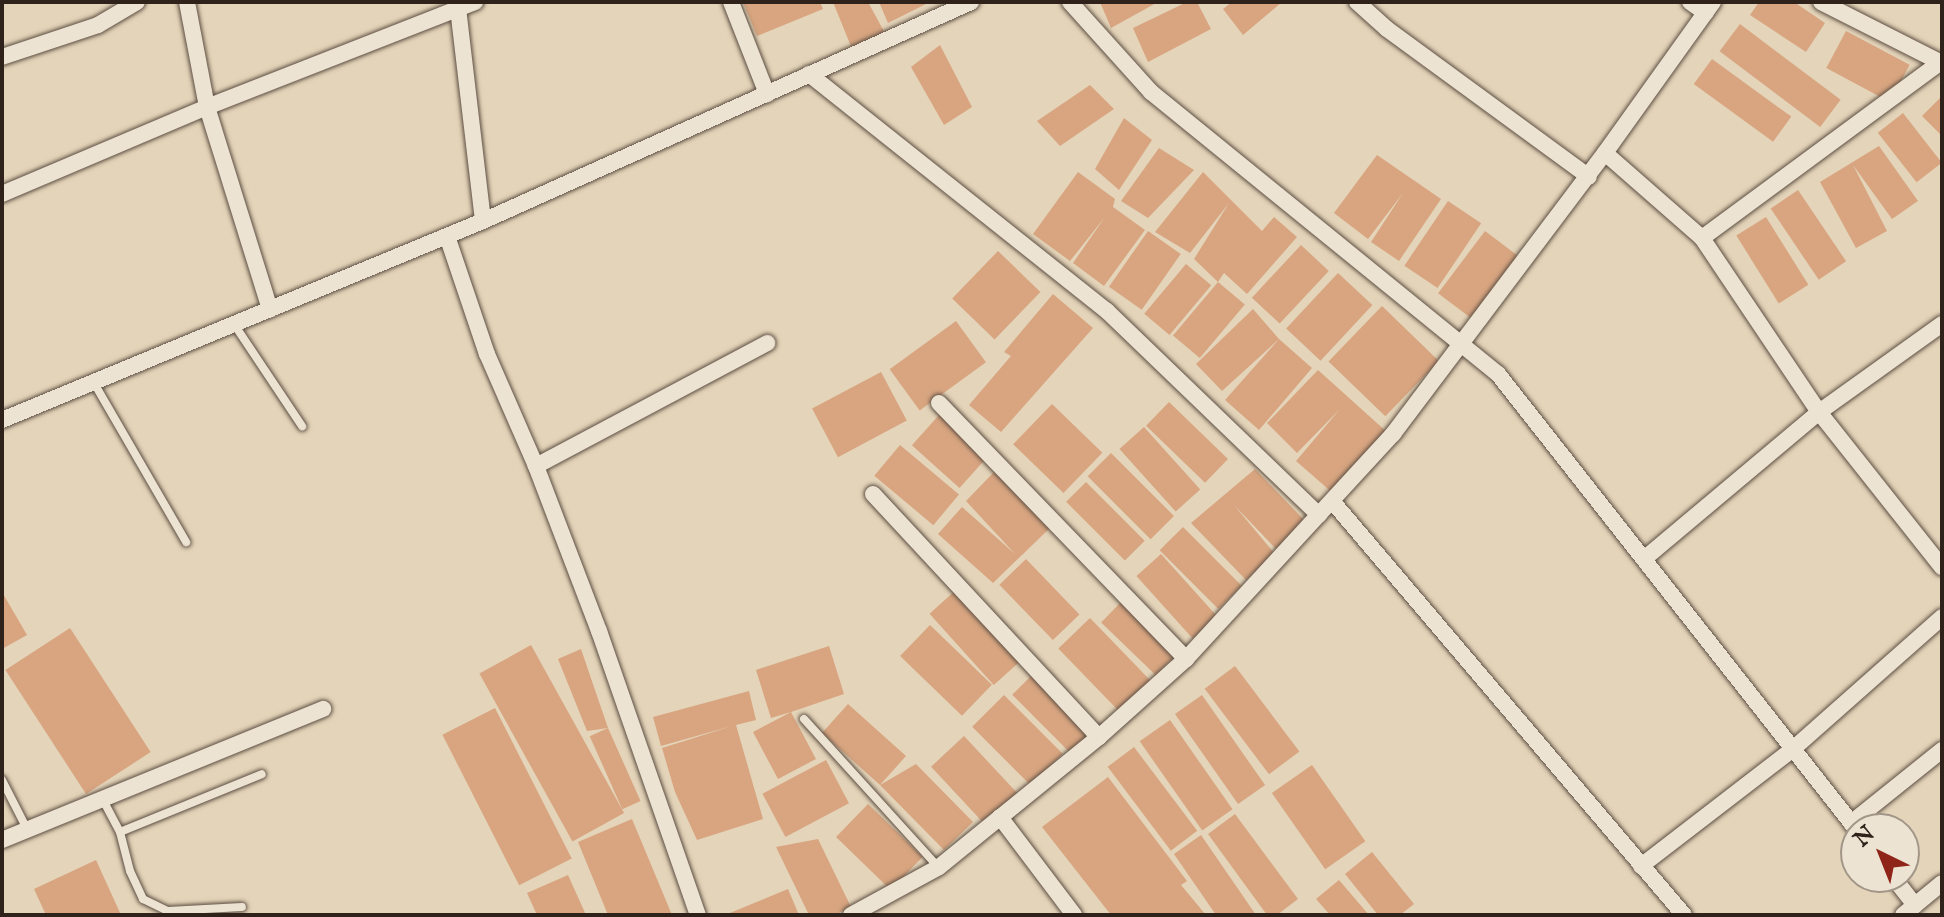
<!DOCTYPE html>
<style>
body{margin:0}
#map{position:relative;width:1944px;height:917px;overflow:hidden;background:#e4d4b9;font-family:"IM FELL English",serif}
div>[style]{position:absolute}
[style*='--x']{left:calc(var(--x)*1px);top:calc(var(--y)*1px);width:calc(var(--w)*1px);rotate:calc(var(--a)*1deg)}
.building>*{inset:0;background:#d8a580;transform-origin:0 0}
.roads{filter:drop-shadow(0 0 2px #5c4e42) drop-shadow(0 0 2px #5c4e42)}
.lane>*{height:8px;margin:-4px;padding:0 4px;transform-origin:4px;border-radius:4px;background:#ede3d2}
.street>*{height:16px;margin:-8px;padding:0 8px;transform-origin:8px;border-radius:8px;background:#ede3d2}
span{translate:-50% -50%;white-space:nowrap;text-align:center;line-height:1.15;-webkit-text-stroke:6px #ede3d2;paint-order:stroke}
.frame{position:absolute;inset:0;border:4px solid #2f221a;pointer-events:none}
.north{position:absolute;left:1840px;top:813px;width:80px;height:80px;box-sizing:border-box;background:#ede3d2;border:2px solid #a19688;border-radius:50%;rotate:317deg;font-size:22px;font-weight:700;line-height:32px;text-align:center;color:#2f221a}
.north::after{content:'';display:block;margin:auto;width:28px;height:36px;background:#8f2418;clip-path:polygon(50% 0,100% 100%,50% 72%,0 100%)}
</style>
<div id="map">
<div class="building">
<div style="clip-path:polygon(743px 2px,820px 2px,823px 9px,757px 36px)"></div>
<div style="clip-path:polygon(833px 2px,868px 2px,886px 35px,852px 49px)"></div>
<div style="clip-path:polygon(879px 2px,924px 2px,926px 4px,888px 23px)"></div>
<div style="clip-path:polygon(1100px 2px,1158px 2px,1111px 28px)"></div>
<div style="clip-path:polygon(1187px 2px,1197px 2px,1211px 29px,1148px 62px,1133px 28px)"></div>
<div style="clip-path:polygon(1232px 2px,1282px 2px,1243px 35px,1223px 9px)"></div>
<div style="clip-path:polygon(1759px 2px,1794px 2px,1825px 23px,1806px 52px,1750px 15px)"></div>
<div style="left:1740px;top:24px;width:126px;height:34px;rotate:37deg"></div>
<div style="left:1846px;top:31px;width:72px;height:42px;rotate:28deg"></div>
<div style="clip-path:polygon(940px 45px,972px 107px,944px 125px,911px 67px)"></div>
<div style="left:1712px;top:59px;width:98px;height:31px;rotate:36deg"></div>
<div style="clip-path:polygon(1090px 85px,1114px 109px,1060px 146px,1037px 121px)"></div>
<div style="clip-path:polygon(1942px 96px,1942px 136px,1922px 116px)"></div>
<div style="left:1903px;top:113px;width:63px;height:32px;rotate:52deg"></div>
<div style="clip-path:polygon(1124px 118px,1152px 140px,1119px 190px,1095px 169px)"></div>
<div style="clip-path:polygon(1879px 146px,1918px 201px,1892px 219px,1853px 165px,1887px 231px,1856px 248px,1820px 182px)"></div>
<div style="clip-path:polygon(1159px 148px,1194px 170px,1148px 218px,1121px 201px)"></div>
<div style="clip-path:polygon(1377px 155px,1441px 199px,1399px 261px,1371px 242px,1403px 193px,1368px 239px,1334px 213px)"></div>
<div style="clip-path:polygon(1078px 172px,1115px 199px,1113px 207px,1145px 230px,1104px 286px,1073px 263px,1105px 217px,1070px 261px,1033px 234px)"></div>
<div style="clip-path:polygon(1203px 172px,1262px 231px,1274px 217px,1297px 237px,1247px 294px,1224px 273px,1218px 282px,1194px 259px,1229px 203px,1190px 253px,1155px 232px)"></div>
<div style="left:1798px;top:190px;width:86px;height:33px;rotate:56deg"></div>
<div style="left:1448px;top:201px;width:40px;height:78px;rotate:34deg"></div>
<div style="left:1766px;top:217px;width:80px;height:35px;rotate:58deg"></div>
<div style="left:1148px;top:231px;width:40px;height:68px;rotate:35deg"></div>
<div style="left:1485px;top:231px;width:44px;height:78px;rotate:37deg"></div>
<div style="left:1301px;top:245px;width:38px;height:72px;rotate:43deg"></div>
<div style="left:998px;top:251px;width:59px;height:66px;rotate:44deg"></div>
<div style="left:1186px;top:264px;width:33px;height:65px;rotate:40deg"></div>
<div style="left:1338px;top:273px;width:47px;height:76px;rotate:43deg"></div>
<div style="left:1218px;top:282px;width:35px;height:70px;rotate:40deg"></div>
<div style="clip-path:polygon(1053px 294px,1093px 328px,1001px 432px,969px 405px,1011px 356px,1004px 352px)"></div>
<div style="left:1382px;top:306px;width:79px;height:77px;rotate:44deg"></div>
<div style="clip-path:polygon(1253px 309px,1279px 339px,1312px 368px,1259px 430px,1225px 400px,1279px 339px,1222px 391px,1196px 364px)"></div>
<div style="left:956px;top:321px;width:51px;height:82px;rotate:54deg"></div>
<div style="clip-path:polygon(1318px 370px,1388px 433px,1335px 495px,1296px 461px,1340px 409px,1297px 453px,1267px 423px)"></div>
<div style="left:881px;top:372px;width:55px;height:78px;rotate:62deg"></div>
<div style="left:1169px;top:402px;width:82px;height:33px;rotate:44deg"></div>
<div style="left:1052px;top:404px;width:70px;height:56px;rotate:44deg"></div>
<div style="left:940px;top:414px;width:64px;height:42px;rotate:42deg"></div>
<div style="left:1144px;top:427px;width:84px;height:33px;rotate:48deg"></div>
<div style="left:900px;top:445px;width:77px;height:40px;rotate:40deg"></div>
<div style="left:1111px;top:453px;width:89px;height:33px;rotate:45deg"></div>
<div style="clip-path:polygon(1255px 469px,1306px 522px,1276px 549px,1234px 505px,1274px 553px,1246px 580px,1191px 523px)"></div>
<div style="clip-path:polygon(994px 472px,1051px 527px,993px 583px,938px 534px,962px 507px,1015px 554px,966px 501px)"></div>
<div style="left:1086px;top:482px;width:83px;height:28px;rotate:45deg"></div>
<div style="left:1183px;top:527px;width:83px;height:33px;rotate:45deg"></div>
<div style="left:1161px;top:554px;width:84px;height:33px;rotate:48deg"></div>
<div style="left:1026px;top:559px;width:77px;height:37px;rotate:46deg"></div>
<div style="left:957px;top:589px;width:96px;height:37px;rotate:48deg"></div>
<div style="clip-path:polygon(2px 592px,27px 635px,2px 649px)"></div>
<div style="left:1122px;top:601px;width:76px;height:30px;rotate:44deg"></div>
<div style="left:1090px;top:618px;width:88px;height:44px;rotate:46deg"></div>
<div style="left:930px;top:625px;width:86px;height:43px;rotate:44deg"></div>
<div style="left:70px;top:628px;width:148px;height:77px;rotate:57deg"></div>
<div style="left:531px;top:645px;width:192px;height:59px;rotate:61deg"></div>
<div style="clip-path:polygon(829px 646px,844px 694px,791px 712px,816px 759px,778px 779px,753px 732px,791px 712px,771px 718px,756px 670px)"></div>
<div style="clip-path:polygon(581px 649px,608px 728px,587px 731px,558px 659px)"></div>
<div style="left:1235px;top:666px;width:107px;height:38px;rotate:53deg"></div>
<div style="left:1032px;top:675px;width:83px;height:28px;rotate:45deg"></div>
<div style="clip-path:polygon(749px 691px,756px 720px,736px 725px,763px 819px,697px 840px,675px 792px,662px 748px,732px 726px,661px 746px,653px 717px)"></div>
<div style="left:1004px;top:695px;width:83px;height:45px;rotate:45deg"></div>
<div style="left:1202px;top:695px;width:110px;height:33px;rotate:55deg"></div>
<div style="clip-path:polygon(848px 704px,906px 756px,880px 785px,916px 764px,973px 822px,944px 850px,880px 785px,822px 733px)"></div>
<div style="left:495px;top:708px;width:169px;height:59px;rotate:63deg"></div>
<div style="left:1170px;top:720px;width:109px;height:37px;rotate:55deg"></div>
<div style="left:608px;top:728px;width:80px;height:20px;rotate:66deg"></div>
<div style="left:964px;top:736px;width:79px;height:45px;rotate:47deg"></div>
<div style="left:1134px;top:747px;width:105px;height:33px;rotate:53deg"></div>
<div style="left:826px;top:760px;width:49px;height:72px;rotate:62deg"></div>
<div style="left:1312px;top:765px;width:93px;height:49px;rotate:55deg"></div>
<div style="clip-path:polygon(1108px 777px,1187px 881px,1181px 885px,1206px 915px,1111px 915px,1042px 827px)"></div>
<div style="left:868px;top:804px;width:76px;height:46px;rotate:44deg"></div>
<div style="clip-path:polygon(1235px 814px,1298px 899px,1277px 915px,1267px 915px,1208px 834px)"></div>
<div style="clip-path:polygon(632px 819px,672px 915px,608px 915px,578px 842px)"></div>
<div style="clip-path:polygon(1201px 835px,1256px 915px,1216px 915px,1174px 854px)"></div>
<div style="clip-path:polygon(818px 839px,851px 907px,835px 915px,809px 915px,776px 847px)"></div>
<div style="clip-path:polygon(1372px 852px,1414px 904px,1400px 915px,1378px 915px,1345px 874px)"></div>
<div style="clip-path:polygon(96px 860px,121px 915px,46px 915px,34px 889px)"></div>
<div style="clip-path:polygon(568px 875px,586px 915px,537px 915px,527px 893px)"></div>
<div style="clip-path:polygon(1339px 880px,1369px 915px,1330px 915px,1316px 899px)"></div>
<div style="clip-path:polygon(788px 889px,799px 915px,725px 915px)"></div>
</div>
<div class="roads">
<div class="lane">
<div style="--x:234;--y:324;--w:123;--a:56.3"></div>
<div style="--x:94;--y:383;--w:184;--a:59.9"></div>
<div style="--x:804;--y:719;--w:200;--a:47.8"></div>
<div style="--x:2;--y:780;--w:55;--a:63"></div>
<div style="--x:103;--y:800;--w:36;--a:62"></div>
<div style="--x:120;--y:832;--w:40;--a:75.6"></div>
<div style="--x:130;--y:871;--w:31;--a:65"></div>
<div style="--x:143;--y:899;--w:28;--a:26"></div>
<div style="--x:168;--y:911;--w:74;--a:-3.1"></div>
<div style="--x:120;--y:832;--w:153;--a:-22.2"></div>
</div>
<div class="street">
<div style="--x:187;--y:2;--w:107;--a:79.2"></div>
<div style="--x:207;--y:107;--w:212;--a:72.7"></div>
<div style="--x:731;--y:2;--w:99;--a:68.6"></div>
<div style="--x:1070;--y:2;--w:121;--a:48"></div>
<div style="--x:1151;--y:92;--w:447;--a:39.1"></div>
<div style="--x:1498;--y:374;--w:579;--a:51.8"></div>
<div style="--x:1357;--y:2;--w:40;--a:42"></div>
<div style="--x:1387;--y:29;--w:250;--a:36.2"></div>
<div style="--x:1690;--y:2;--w:19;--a:35"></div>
<div style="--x:1713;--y:2;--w:186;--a:125.6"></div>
<div style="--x:1605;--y:153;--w:129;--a:41.2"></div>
<div style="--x:1702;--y:238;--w:210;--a:56.1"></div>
<div style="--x:1819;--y:412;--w:198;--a:51.6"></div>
<div style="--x:1821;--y:2;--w:136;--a:26.8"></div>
<div style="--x:458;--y:8;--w:214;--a:83.3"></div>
<div style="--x:2;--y:57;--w:101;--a:-18.4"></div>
<div style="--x:98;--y:25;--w:45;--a:-30.5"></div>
<div style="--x:809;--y:74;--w:381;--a:38.5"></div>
<div style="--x:1107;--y:311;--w:294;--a:43.9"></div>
<div style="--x:2;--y:194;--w:223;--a:-23"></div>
<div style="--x:207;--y:107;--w:288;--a:-21.4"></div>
<div style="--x:447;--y:236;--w:125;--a:71.3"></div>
<div style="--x:487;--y:354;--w:122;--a:66.4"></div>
<div style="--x:536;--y:466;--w:177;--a:69.1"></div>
<div style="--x:599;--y:631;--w:301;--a:70.8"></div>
<div style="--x:1702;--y:238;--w:297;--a:-36.4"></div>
<div style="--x:939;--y:403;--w:356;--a:46"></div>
<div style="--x:2;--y:420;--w:521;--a:-22.48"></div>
<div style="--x:483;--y:221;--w:535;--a:-24.17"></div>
<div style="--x:536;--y:466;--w:262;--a:-28"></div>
<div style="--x:873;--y:494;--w:332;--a:47.1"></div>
<div style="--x:1332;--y:501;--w:543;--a:49.63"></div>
<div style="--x:1644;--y:559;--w:229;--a:-40"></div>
<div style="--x:1819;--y:412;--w:151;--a:-35.6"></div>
<div style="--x:1000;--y:817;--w:123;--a:52.9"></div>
<div style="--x:1851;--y:823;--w:117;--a:-38.7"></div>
<div style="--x:2;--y:840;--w:347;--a:-22.2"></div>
<div style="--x:1641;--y:866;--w:192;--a:-37.6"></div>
<div style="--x:1793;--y:749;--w:199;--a:-41.5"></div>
<div style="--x:1893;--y:877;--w:36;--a:52"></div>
<div style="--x:851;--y:915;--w:100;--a:-28.6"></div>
<div style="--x:939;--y:867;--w:206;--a:-39.1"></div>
<div style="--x:1099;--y:737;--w:117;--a:-41.9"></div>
<div style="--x:1186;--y:659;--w:306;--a:-47.4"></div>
<div style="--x:1393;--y:434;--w:352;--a:-53"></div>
<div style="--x:1903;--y:915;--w:50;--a:-39.4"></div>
</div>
</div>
<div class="frame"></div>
<div class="north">N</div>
</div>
